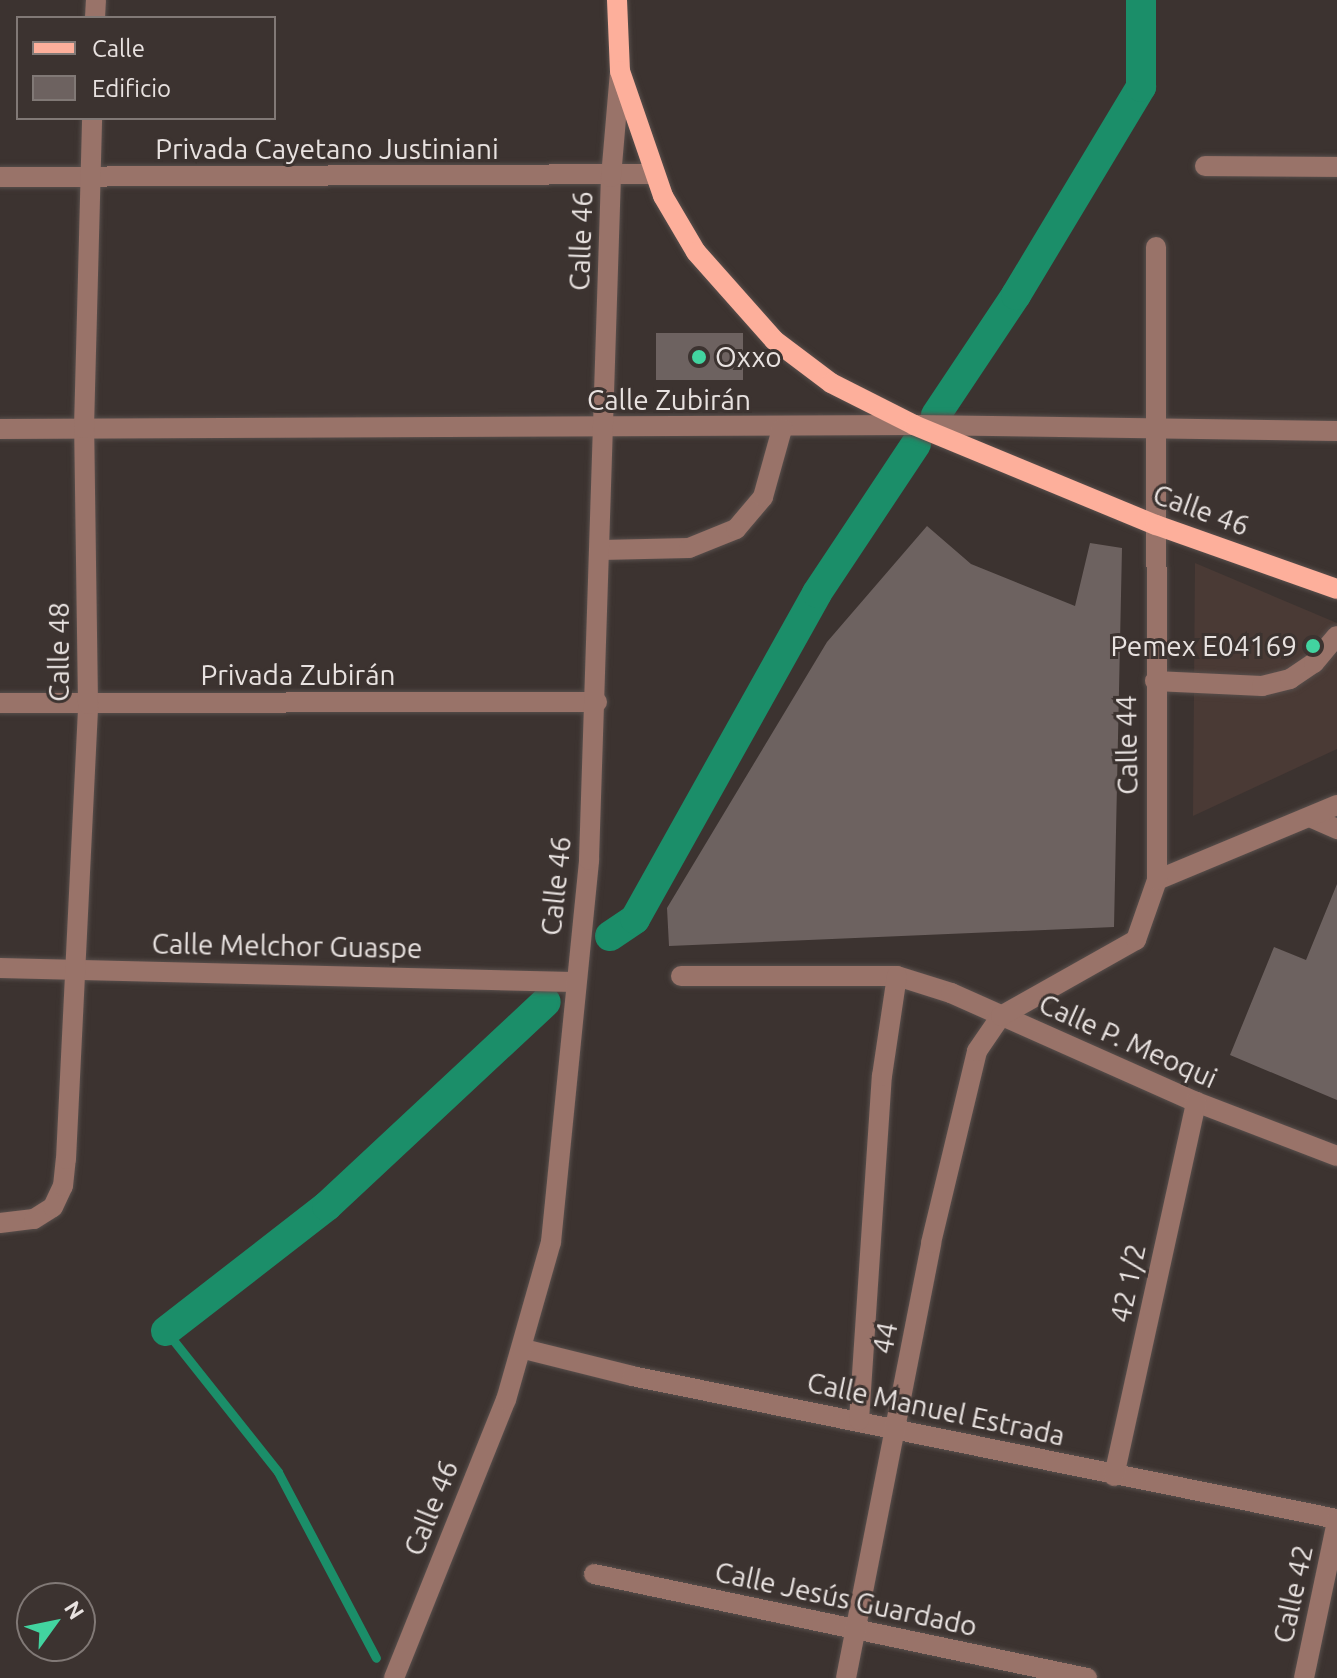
<!DOCTYPE html>
<meta charset="utf-8">
<style>
body{margin:0}
#map{position:relative;width:1337px;height:1678px;overflow:hidden;background:#3c3330;font-family:Ubuntu,sans-serif}
div>[style]{position:absolute}
[style*='--x']{left:calc(var(--x)*1px);top:calc(var(--y)*1px);width:calc(var(--w)*1px);rotate:calc(var(--a)*1deg)}
.built>*{inset:0;background:#4a3a35}
.stream>*{height:9px;margin:-4.5px;padding:0 4.5px;transform-origin:4.5px;border-radius:4.5px;background:#1b8e69}
.canal>*{height:30px;margin:-15px;padding:0 15px;transform-origin:15px;border-radius:15px;background:#1b8e69}
.building>*{inset:0;background:#6d6260;transform-origin:0 0}
.roads{filter:drop-shadow(0 0 2px #584f4c) drop-shadow(0 0 2px #584f4c)}
.minor>*{height:20px;margin:-10px;padding:0 10px;transform-origin:10px;border-radius:10px;background:#997369}
.major>*{height:20px;margin:-10px;padding:0 10px;transform-origin:10px;border-radius:10px;background:#fdaf9b}
.dots>*{width:22px;height:22px;translate:-50% -50%;box-sizing:border-box;border:4px solid #3c3330;border-radius:50%}
span{translate:-50% -50%;white-space:nowrap;text-align:center;line-height:1.15;-webkit-text-stroke:6px #3c3330;paint-order:stroke}
.street-label{font-size:28px;color:#e8e2e0}
.poi-label{font-size:28px;color:#e8e2e0}
.left{translate:0 -50%;text-align:left}
.right{translate:-100% -50%;text-align:right}
.legend{position:absolute;left:16px;top:16px;width:260px;height:104px;box-sizing:border-box;background:#3c3330;border:2px solid #817976;margin:0;padding:10px 14px;list-style:none;font-size:24px;color:#e8e2e0}
.legend li{display:flex;align-items:center;gap:16px;height:40px}
.legend b{width:40px;border:2px solid #817976}
.north{position:absolute;left:16px;top:1582px;width:80px;height:80px;box-sizing:border-box;background:#3c3330;border:2px solid #817976;border-radius:50%;rotate:57deg;font-size:22px;font-weight:700;line-height:32px;text-align:center;color:#e8e2e0}
.north::after{content:'';display:block;margin:auto;width:28px;height:36px;background:#42d4a0;clip-path:polygon(50% 0,100% 100%,50% 72%,0 100%)}
</style>
<div id="map">
<div class="built">
<div style="clip-path:polygon(1195px 563px,1337px 623px,1337px 749px,1193px 816px)"></div>
</div>
<div class="stream">
<div style="--x:166;--y:1331;--w:180;--a:51.5"></div>
<div style="--x:278;--y:1472;--w:210;--a:62.2"></div>
</div>
<div class="canal">
<div style="--x:936;--y:415;--w:144;--a:-56.3"></div>
<div style="--x:1016;--y:295;--w:243;--a:-59"></div>
<div style="--x:1141;--y:87;--w:87;--a:-90"></div>
<div style="--x:610;--y:936;--w:30;--a:-34"></div>
<div style="--x:635;--y:919;--w:373;--a:-60.8"></div>
<div style="--x:817;--y:593;--w:179;--a:-56.4"></div>
<div style="--x:166;--y:1331;--w:204;--a:-37.8"></div>
<div style="--x:327;--y:1206;--w:299;--a:-43"></div>
</div>
<div class="building">
<div style="left:743px;top:333px;width:47px;height:87px;rotate:90deg"></div>
<div style="clip-path:polygon(927px 526px,971px 564px,1075px 606px,1090px 543px,1122px 548px,1114px 927px,669px 946px,667px 908px,827px 642px)"></div>
<div style="clip-path:polygon(1337px 884px,1337px 1100px,1230px 1055px,1274px 947px,1306px 960px)"></div>
</div>
<div class="roads">
<div class="minor">
<div style="--x:95;--y:18;--w:18;--a:-87"></div>
<div style="--x:1205;--y:166;--w:132;--a:0.4"></div>
<div style="--x:0;--y:177;--w:653;--a:-0.26"></div>
<div style="--x:0;--y:429;--w:914;--a:-0.25"></div>
<div style="--x:914;--y:425;--w:423;--a:0.8"></div>
<div style="--x:601;--y:550;--w:88;--a:-1.3"></div>
<div style="--x:689;--y:548;--w:51;--a:-22"></div>
<div style="--x:736;--y:529;--w:42;--a:-49.8"></div>
<div style="--x:763;--y:497;--w:71;--a:-74.4"></div>
<div style="--x:1155;--y:681;--w:107;--a:2.7"></div>
<div style="--x:1262;--y:686;--w:29;--a:-14"></div>
<div style="--x:1290;--y:679;--w:29;--a:-34"></div>
<div style="--x:1314;--y:663;--w:35;--a:-50"></div>
<div style="--x:0;--y:703;--w:597;--a:-0.1"></div>
<div style="--x:1310;--y:817;--w:30;--a:24"></div>
<div style="--x:1157;--y:880;--w:195;--a:-22.6"></div>
<div style="--x:0;--y:968;--w:573;--a:1.4"></div>
<div style="--x:681;--y:976;--w:216;--a:0"></div>
<div style="--x:897;--y:976;--w:57;--a:17.5"></div>
<div style="--x:951;--y:993;--w:268;--a:24"></div>
<div style="--x:1196;--y:1102;--w:151;--a:21"></div>
<div style="--x:0;--y:1223;--w:34;--a:-7"></div>
<div style="--x:34;--y:1219;--w:22;--a:-32"></div>
<div style="--x:53;--y:1207;--w:23;--a:-65"></div>
<div style="--x:63;--y:1186;--w:27;--a:-84"></div>
<div style="--x:66;--y:1159;--w:456;--a:-87.2"></div>
<div style="--x:88;--y:704;--w:276;--a:-90.8"></div>
<div style="--x:84;--y:428;--w:310;--a:-88.5"></div>
<div style="--x:524;--y:1349;--w:111;--a:14"></div>
<div style="--x:632;--y:1376;--w:719;--a:11.47"></div>
<div style="--x:859;--y:1420;--w:345;--a:-86.2"></div>
<div style="--x:882;--y:1076;--w:101;--a:-81.5"></div>
<div style="--x:1114;--y:1476;--w:383;--a:-77.6"></div>
<div style="--x:594;--y:1574;--w:504;--a:11.91"></div>
<div style="--x:394;--y:1678;--w:300;--a:-68.1"></div>
<div style="--x:506;--y:1400;--w:164;--a:-74.1"></div>
<div style="--x:551;--y:1242;--w:384;--a:-84.3"></div>
<div style="--x:589;--y:860;--w:683;--a:-88.16"></div>
<div style="--x:611;--y:177;--w:106;--a:-85.1"></div>
<div style="--x:846;--y:1678;--w:443;--a:-78.9"></div>
<div style="--x:931;--y:1243;--w:197;--a:-76.5"></div>
<div style="--x:977;--y:1051;--w:42;--a:-55.6"></div>
<div style="--x:1001;--y:1016;--w:155;--a:-29.4"></div>
<div style="--x:1136;--y:940;--w:64;--a:-70.7"></div>
<div style="--x:1157;--y:880;--w:633;--a:-90.09"></div>
<div style="--x:1304;--y:1678;--w:160;--a:-78.1"></div>
</div>
<div class="major">
<div style="--x:617;--y:0;--w:71;--a:87.6"></div>
<div style="--x:620;--y:71;--w:132;--a:71"></div>
<div style="--x:663;--y:196;--w:65;--a:59.5"></div>
<div style="--x:696;--y:252;--w:118;--a:48.4"></div>
<div style="--x:774;--y:340;--w:71;--a:37"></div>
<div style="--x:831;--y:383;--w:93;--a:26.8"></div>
<div style="--x:914;--y:425;--w:262;--a:22.5"></div>
<div style="--x:1156;--y:525;--w:192;--a:19.5"></div>
</div>
</div>
<div class="dots">
<div style="left:699px;top:357px;background:#42d4a0"></div>
<div style="left:1313px;top:646px;background:#42d4a0"></div>
</div>
<div class="street-label">
<span style="left:327px;top:149px">Privada Cayetano Justiniani</span>
<span style="left:581px;top:241px;rotate:-88deg">Calle 46</span>
<span style="left:669px;top:400px">Calle Zubirán</span>
<span style="left:1201px;top:510px;rotate:20deg">Calle 46</span>
<span style="left:59px;top:652px;rotate:-90deg">Calle 48</span>
<span style="left:298px;top:675px">Privada Zubirán</span>
<span style="left:1127px;top:745px;rotate:-91deg">Calle 44</span>
<span style="left:556px;top:886px;rotate:-84deg">Calle 46</span>
<span style="left:287px;top:946px;rotate:1deg">Calle Melchor Guaspe</span>
<span style="left:1128px;top:1041px;rotate:24deg">Calle P. Meoqui</span>
<span style="left:1128px;top:1283px;rotate:-78deg">42 1/2</span>
<span style="left:885px;top:1338px;rotate:-79deg">44</span>
<span style="left:936px;top:1409px;rotate:12deg">Calle Manuel Estrada</span>
<span style="left:431px;top:1508px;rotate:-68deg">Calle 46</span>
<span style="left:1293px;top:1594px;rotate:-78deg">Calle 42</span>
<span style="left:846px;top:1599px;rotate:12deg">Calle Jesús Guardado</span>
</div>
<div class="poi-label">
<span class="left" style="left:715px;top:357px">Oxxo</span>
<span class="right" style="left:1297px;top:646px">Pemex E04169</span>
</div>
<ul class="legend">
<li><b style="height:10px;background:#fdaf9b"></b>Calle</li>
<li><b style="height:22px;background:#6d6260"></b>Edificio</li>
</ul>
<div class="north">N</div>
</div>
